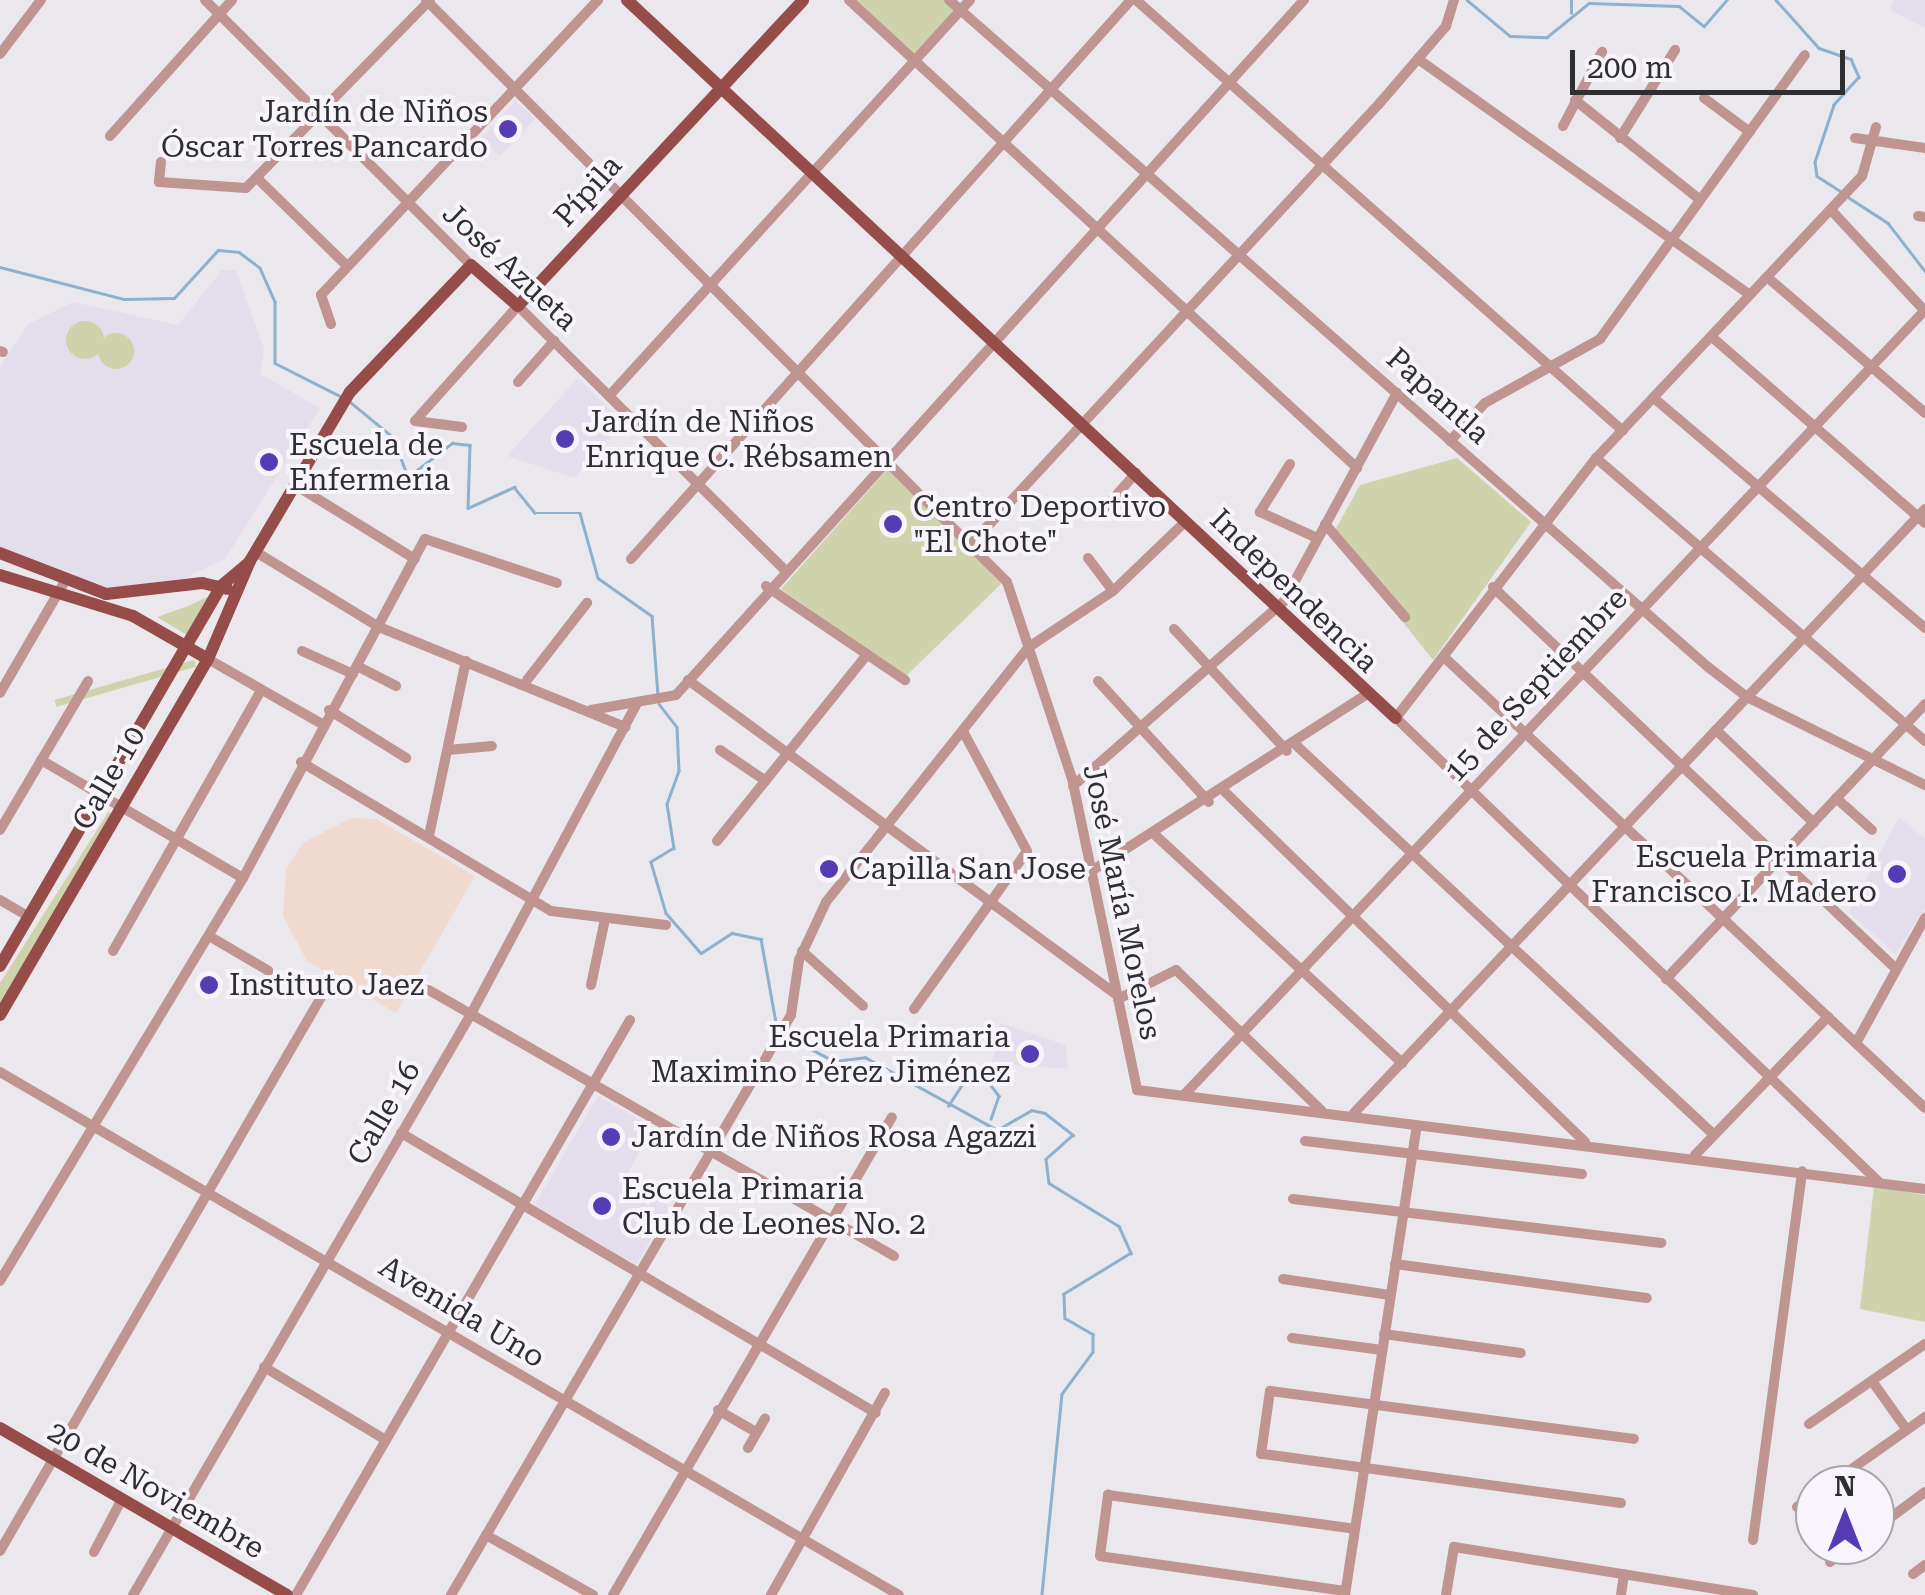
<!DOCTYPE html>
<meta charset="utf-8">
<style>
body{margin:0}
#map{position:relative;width:1925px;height:1595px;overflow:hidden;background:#eae7ed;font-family:"Roboto Serif",serif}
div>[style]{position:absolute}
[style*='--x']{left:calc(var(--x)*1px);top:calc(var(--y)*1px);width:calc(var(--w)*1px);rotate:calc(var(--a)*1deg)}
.built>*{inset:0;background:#e4deec;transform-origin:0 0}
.industrial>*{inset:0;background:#f0d9ce}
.green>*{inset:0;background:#ced3ab;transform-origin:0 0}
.round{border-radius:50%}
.stream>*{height:2.5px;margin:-1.25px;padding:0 1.25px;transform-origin:1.25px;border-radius:1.25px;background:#8db1cd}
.minor>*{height:10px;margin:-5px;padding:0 5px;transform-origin:5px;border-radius:5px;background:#bf9491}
.major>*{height:12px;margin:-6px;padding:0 6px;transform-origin:6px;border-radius:6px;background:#964c49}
.dots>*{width:28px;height:28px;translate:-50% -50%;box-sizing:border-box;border:5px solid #f7f4fb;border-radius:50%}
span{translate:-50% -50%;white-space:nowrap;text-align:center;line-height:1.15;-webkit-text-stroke:8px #f7f4fb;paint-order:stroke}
.poi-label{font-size:30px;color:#2f2e30}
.right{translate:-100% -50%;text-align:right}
.left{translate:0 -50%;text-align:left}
.street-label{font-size:30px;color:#2f2e30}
.north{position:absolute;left:1795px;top:1465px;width:100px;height:100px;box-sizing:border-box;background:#f7f4fb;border:2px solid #a7a5aa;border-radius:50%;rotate:0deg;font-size:28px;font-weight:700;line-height:40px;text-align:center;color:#2f2e30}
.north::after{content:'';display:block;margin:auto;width:35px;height:45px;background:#563cb4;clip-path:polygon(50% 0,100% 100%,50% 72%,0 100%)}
.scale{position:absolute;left:1570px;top:50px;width:275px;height:45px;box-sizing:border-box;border:5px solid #2f2e30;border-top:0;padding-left:12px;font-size:30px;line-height:35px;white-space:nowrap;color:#2f2e30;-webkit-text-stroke:8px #f7f4fb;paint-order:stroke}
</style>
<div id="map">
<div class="built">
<div style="clip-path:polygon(1893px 0,1925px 0,1925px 28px,1890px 10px)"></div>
<div style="left:516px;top:101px;width:26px;height:52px;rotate:43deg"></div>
<div style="clip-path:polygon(222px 270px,236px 270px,264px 349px,260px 374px,320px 408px,225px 559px,167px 586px,105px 588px,0 548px,0 367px,28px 324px,73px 302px,178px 325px)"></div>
<div style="clip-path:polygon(578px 378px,623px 423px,574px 478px,507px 456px)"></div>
<div style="clip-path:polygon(1899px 817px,1925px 839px,1925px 908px,1895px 954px,1849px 912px)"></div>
<div style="clip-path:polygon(1000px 1023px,1066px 1045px,1068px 1069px,992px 1063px)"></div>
<div style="clip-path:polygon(598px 1096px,653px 1128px,624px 1179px,670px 1207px,636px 1265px,534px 1205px)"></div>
</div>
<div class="industrial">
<div style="clip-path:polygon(351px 818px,376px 819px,475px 876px,396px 1013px,307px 961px,283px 916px,286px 869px,303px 843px)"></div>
</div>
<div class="green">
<div style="clip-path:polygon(856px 0,943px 0,956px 12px,916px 55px)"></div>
<div class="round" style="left:66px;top:321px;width:38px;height:38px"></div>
<div class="round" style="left:98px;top:333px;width:36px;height:36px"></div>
<div style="clip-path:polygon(1457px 458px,1531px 522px,1433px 660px,1333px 534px,1360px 485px)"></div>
<div style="clip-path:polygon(892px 464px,1001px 584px,905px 677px,781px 589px)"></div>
<div style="clip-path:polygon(214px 594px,192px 638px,157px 617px,188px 606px)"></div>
<div style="left:194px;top:660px;width:7px;height:145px;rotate:74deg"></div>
<div style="clip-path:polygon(109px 811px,111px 814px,0 1006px,0 983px)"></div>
<div style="clip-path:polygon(1874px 1186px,1925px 1195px,1925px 1322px,1860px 1309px)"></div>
</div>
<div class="stream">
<div style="--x:1467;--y:0;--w:56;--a:39.9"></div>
<div style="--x:1510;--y:36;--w:37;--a:2"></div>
<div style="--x:1547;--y:37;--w:54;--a:-39"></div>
<div style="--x:1589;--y:3;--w:90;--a:1.9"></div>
<div style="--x:1679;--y:6;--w:32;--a:39"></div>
<div style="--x:1704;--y:26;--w:35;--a:-49"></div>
<div style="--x:1776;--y:0;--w:64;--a:48.1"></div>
<div style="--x:1819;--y:48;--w:34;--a:19"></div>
<div style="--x:1851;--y:59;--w:20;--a:66"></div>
<div style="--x:1859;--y:77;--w:38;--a:132"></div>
<div style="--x:1834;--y:105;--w:60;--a:108.4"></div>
<div style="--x:1815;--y:162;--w:14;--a:82"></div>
<div style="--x:1817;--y:176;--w:30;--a:33"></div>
<div style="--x:1571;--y:13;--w:13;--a:-90"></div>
<div style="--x:1848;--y:197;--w:48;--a:33"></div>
<div style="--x:1888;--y:223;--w:61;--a:52.4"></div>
<div style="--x:0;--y:267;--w:128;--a:14.5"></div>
<div style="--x:124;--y:299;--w:50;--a:-1.1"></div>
<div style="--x:174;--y:298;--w:65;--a:-47.5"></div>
<div style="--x:218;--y:250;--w:21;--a:5"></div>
<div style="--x:239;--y:252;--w:26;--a:37"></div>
<div style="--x:260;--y:268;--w:37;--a:66"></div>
<div style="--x:275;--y:302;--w:61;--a:90"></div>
<div style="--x:275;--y:363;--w:75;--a:26.9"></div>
<div style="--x:349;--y:401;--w:57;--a:39.3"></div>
<div style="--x:393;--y:437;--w:43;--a:69.4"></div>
<div style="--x:408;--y:477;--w:56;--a:-37.7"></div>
<div style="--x:452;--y:443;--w:18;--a:6"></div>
<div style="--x:470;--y:445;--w:63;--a:91.8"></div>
<div style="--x:468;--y:508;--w:51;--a:-24.5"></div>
<div style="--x:514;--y:487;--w:33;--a:51"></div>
<div style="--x:535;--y:513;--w:45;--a:0"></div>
<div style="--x:580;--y:513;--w:67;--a:74.5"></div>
<div style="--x:598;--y:578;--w:66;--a:35.1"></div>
<div style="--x:652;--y:616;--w:80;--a:85.7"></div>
<div style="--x:659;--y:704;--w:29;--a:52"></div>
<div style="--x:677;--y:727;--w:44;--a:87.4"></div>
<div style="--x:679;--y:771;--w:35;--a:110"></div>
<div style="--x:667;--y:804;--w:45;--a:81"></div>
<div style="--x:674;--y:848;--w:27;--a:149"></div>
<div style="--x:651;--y:862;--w:53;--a:73.6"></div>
<div style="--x:666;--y:913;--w:53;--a:48.8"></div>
<div style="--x:701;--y:953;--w:37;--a:-33"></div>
<div style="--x:732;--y:933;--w:30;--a:12"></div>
<div style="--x:761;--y:939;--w:90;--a:79.8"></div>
<div style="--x:782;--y:1034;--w:59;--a:27.4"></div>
<div style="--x:834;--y:1061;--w:31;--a:-7"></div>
<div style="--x:865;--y:1057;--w:151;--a:28.9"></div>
<div style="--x:997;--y:1130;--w:39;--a:-30"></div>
<div style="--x:1031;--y:1110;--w:14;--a:12"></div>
<div style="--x:1045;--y:1113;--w:36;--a:38"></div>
<div style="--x:1073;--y:1135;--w:36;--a:138"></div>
<div style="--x:1046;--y:1159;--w:24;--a:83"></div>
<div style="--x:1049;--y:1183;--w:82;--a:31.6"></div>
<div style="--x:1119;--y:1226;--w:30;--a:66"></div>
<div style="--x:1131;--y:1253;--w:79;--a:148.5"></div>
<div style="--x:1064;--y:1294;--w:24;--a:88"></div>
<div style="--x:1065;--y:1318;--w:32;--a:30"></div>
<div style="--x:1093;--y:1334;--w:18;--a:90"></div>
<div style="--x:1093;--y:1352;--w:52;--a:126.4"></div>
<div style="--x:1062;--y:1394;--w:202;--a:95.7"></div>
<div style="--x:948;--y:1106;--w:33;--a:-57"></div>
<div style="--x:966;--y:1078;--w:18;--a:-6"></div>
<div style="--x:984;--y:1076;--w:25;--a:53"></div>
<div style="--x:999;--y:1096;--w:24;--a:109"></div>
</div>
<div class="minor">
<div style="--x:205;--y:0;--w:375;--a:44.9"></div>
<div style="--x:426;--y:0;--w:822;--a:45.05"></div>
<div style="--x:1007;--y:582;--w:206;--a:71.7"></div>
<div style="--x:1072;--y:778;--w:319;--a:78.2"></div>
<div style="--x:1137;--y:1090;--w:794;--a:7.16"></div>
<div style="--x:849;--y:0;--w:691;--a:42.65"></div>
<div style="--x:949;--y:0;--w:1010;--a:41.31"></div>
<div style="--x:1708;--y:667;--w:49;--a:37.6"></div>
<div style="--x:1747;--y:697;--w:199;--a:26.3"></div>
<div style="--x:1136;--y:0;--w:650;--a:41.51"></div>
<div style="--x:0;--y:54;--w:68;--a:-52.8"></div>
<div style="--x:1418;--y:59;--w:407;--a:35.4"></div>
<div style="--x:1704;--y:98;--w:57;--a:36.5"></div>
<div style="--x:1575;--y:100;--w:159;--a:38.6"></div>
<div style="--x:1563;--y:126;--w:84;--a:-62.2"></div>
<div style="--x:1876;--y:127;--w:51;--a:105.9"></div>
<div style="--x:1862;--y:176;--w:388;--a:133.3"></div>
<div style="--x:1596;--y:458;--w:328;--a:127.6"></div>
<div style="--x:1396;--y:718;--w:668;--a:43.85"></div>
<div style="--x:110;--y:136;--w:183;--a:-48.1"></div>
<div style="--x:1620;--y:138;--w:104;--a:-58"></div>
<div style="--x:1855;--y:138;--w:71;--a:8.1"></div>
<div style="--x:161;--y:162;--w:20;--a:96"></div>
<div style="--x:159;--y:182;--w:87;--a:3.9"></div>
<div style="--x:246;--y:188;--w:263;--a:-45.6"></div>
<div style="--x:258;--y:179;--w:123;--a:44.3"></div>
<div style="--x:1831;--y:210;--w:138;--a:47.1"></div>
<div style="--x:1918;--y:216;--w:7;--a:8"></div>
<div style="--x:1767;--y:277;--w:208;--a:40.7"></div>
<div style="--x:331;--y:324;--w:31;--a:-109"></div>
<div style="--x:321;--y:295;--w:405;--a:-46.8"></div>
<div style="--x:1713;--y:338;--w:281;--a:41.1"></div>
<div style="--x:0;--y:351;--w:3;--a:18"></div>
<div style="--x:518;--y:382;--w:55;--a:-48.7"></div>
<div style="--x:609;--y:396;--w:536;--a:-47.65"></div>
<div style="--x:1655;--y:399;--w:354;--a:40.3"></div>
<div style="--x:462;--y:427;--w:47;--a:-172.7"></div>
<div style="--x:415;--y:421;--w:154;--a:-48.2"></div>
<div style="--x:518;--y:306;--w:373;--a:44.7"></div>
<div style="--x:1450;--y:441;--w:52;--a:-47.4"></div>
<div style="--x:1485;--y:403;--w:132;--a:-29.1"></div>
<div style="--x:1600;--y:339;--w:350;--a:-54.2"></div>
<div style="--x:1596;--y:458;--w:434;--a:40.7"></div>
<div style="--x:1290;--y:464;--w:57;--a:122"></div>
<div style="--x:1260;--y:512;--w:63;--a:24.5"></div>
<div style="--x:300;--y:488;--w:135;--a:31.7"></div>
<div style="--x:1105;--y:508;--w:47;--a:-48.5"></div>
<div style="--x:1325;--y:524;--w:123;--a:49.3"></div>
<div style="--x:972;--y:543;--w:599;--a:-47.17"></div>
<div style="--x:1379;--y:104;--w:103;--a:-49.3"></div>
<div style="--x:1446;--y:26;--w:27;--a:-73"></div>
<div style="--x:256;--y:552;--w:144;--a:31.4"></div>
<div style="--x:379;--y:627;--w:266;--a:22.1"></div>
<div style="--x:1088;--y:558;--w:41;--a:52.9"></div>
<div style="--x:631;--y:559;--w:750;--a:-48.19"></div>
<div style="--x:766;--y:586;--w:168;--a:34.1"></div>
<div style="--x:1493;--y:587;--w:552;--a:43.46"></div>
<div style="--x:1174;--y:629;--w:166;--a:47.2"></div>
<div style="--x:302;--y:651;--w:56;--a:24.3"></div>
<div style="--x:1444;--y:657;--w:659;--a:43.16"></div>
<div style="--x:208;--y:659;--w:131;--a:29.7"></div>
<div style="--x:357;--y:666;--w:44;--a:27.1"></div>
<div style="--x:527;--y:680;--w:98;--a:-52.1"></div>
<div style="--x:688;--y:680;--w:532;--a:36.29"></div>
<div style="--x:1098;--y:681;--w:164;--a:47.5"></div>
<div style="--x:0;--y:693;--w:129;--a:-59.9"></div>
<div style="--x:329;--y:710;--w:91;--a:31.9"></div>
<div style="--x:591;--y:710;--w:86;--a:-10"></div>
<div style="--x:676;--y:695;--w:937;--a:-47.9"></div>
<div style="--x:1716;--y:730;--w:135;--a:43.5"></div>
<div style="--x:1297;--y:746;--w:566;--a:43"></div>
<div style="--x:448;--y:750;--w:44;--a:-5.2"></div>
<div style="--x:720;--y:750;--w:55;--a:34"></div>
<div style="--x:41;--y:760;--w:234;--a:30.3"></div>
<div style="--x:301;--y:762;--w:291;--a:30.8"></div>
<div style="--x:551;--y:911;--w:116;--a:6.9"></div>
<div style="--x:1073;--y:786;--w:281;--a:-41.2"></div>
<div style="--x:1284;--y:601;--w:237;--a:-61.5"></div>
<div style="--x:1225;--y:792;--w:502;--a:44.19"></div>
<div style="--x:1836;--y:798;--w:48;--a:41.6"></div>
<div style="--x:0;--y:830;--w:173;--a:-59.4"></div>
<div style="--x:1154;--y:834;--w:338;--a:42.7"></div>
<div style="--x:429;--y:836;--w:179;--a:-78.1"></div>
<div style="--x:717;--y:841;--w:238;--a:-51.2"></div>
<div style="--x:1093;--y:870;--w:324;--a:-32.7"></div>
<div style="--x:0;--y:900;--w:34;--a:30"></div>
<div style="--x:209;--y:936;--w:69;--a:30.3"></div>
<div style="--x:113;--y:951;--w:300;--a:-60.4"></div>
<div style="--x:802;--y:951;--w:82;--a:42"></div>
<div style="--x:1666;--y:979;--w:378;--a:-46.7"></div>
<div style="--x:420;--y:985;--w:546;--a:29.76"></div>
<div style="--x:591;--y:985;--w:67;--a:-78"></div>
<div style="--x:1118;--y:999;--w:65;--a:-26.6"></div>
<div style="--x:1176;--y:970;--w:202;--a:44"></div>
<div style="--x:914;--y:1009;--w:194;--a:-54.4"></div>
<div style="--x:1027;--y:851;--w:136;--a:-118.1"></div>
<div style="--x:1856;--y:1043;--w:143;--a:-61.1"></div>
<div style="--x:0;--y:1072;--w:1040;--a:30.19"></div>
<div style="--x:1184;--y:1095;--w:1079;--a:-46.65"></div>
<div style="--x:1354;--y:1113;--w:831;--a:-46.61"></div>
<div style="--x:401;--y:1133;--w:551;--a:30.52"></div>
<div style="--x:1305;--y:1141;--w:279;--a:6.8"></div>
<div style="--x:1695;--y:1155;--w:192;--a:-46.1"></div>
<div style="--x:1293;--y:1199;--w:371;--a:6.8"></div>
<div style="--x:1395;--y:1264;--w:254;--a:7.7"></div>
<div style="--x:1283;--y:1279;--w:108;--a:8.5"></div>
<div style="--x:0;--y:1281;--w:471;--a:-58.9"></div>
<div style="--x:243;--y:878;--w:385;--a:-61.8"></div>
<div style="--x:425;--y:539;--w:139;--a:18.4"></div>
<div style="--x:1384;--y:1334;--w:138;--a:7.9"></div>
<div style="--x:1292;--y:1338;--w:91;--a:7.6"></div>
<div style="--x:264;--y:1367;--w:142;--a:30.9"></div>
<div style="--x:1872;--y:1381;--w:60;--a:54.5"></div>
<div style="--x:718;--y:1410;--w:44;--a:30.1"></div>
<div style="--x:1809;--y:1424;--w:141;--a:-34.6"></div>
<div style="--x:748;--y:1448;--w:34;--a:-60"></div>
<div style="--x:1829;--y:1485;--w:118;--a:-35.3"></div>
<div style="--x:1621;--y:1503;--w:363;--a:-172.2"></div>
<div style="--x:1261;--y:1454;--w:64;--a:-81.9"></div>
<div style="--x:1270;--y:1391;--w:367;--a:7.5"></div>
<div style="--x:1797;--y:1507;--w:22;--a:-34"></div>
<div style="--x:1875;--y:1529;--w:62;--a:-36.5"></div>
<div style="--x:486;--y:1535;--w:123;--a:29.3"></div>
<div style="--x:1753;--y:1540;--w:372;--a:-82.4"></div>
<div style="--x:0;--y:1551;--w:660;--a:-59.9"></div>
<div style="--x:94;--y:1552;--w:60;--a:-62.2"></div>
<div style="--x:1830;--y:1562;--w:29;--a:-36"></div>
<div style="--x:1913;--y:1574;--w:15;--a:-37"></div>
<div style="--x:1345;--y:1591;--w:247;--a:-171.9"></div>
<div style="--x:1100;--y:1556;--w:62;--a:-82.5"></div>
<div style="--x:1108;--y:1495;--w:249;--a:7.8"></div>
<div style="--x:133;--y:1595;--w:672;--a:-59.81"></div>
<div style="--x:471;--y:1014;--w:353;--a:-61.9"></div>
<div style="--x:296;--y:1595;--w:665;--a:-59.85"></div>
<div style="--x:451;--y:1595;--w:672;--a:-59.62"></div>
<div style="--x:791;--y:1015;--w:56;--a:-81.7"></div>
<div style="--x:799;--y:960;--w:64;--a:-65"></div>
<div style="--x:826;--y:902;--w:326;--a:-51.5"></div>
<div style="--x:1029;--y:647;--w:101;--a:-33.7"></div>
<div style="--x:1113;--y:591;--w:101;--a:-43.8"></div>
<div style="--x:613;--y:1595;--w:553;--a:-59.73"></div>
<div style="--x:771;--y:1595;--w:232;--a:-60.6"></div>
<div style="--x:1345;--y:1595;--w:471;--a:-81.3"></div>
<div style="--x:1446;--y:1595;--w:49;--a:-80.5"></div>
<div style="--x:1454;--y:1547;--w:303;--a:9.1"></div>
<div style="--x:1621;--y:1595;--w:21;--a:-82"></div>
</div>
<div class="major">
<div style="--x:627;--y:0;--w:1052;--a:43.04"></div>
<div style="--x:0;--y:553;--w:114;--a:21.1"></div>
<div style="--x:106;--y:594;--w:97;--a:-6.5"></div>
<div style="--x:202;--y:583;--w:26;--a:13"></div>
<div style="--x:0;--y:575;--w:139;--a:17.1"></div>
<div style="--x:133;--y:616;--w:86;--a:29.8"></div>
<div style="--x:0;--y:966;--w:440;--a:-59.8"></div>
<div style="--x:221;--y:586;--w:35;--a:-40"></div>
<div style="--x:0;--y:1015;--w:412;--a:-59.7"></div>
<div style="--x:208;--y:659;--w:107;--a:-66.8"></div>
<div style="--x:250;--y:561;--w:196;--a:-59.4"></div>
<div style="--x:350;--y:392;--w:175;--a:-46.4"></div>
<div style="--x:471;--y:265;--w:62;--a:41.1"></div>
<div style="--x:518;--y:306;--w:418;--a:-47"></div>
<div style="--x:0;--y:1428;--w:332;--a:30.2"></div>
</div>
<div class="dots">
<div style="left:508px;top:129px;background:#563cb4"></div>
<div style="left:565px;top:439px;background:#563cb4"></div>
<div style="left:269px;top:462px;background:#563cb4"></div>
<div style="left:893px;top:524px;background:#563cb4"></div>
<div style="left:829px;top:869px;background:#563cb4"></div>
<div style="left:1897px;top:874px;background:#563cb4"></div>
<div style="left:209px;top:985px;background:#563cb4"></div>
<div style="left:1030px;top:1054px;background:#563cb4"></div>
<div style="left:611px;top:1137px;background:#563cb4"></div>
<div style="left:602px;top:1206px;background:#563cb4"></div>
</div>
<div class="poi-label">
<span class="right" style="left:488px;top:129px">Jardín de Niños<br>Óscar Torres Pancardo</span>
<span class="left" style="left:585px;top:439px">Jardín de Niños<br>Enrique C. Rébsamen</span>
<span class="left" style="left:289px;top:462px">Escuela de<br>Enfermeria</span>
<span class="left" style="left:913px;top:524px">Centro Deportivo<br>"El Chote"</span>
<span class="right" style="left:1877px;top:874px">Escuela Primaria<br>Francisco I. Madero</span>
<span class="left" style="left:849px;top:869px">Capilla San Jose</span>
<span class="left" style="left:229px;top:985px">Instituto Jaez</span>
<span class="right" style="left:1010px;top:1054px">Escuela Primaria<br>Maximino Pérez Jiménez</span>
<span class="left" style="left:631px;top:1137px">Jardín de Niños Rosa Agazzi</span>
<span class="left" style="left:622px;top:1206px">Escuela Primaria<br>Club de Leones No. 2</span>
</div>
<div class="street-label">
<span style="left:588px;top:191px;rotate:-48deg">Pípila</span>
<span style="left:510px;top:267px;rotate:43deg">José Azueta</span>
<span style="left:1438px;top:396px;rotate:42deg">Papantla</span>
<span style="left:1294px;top:591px;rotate:44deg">Independencia</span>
<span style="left:1536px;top:685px;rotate:-47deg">15 de Septiembre</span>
<span style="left:109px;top:778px;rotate:-60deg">Calle 10</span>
<span style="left:1122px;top:902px;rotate:78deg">José María Morelos</span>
<span style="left:384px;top:1113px;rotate:-60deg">Calle 16</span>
<span style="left:462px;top:1312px;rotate:31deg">Avenida Uno</span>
<span style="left:156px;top:1490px;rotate:30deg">20 de Noviembre</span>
</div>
<div class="north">N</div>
<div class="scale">200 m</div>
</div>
